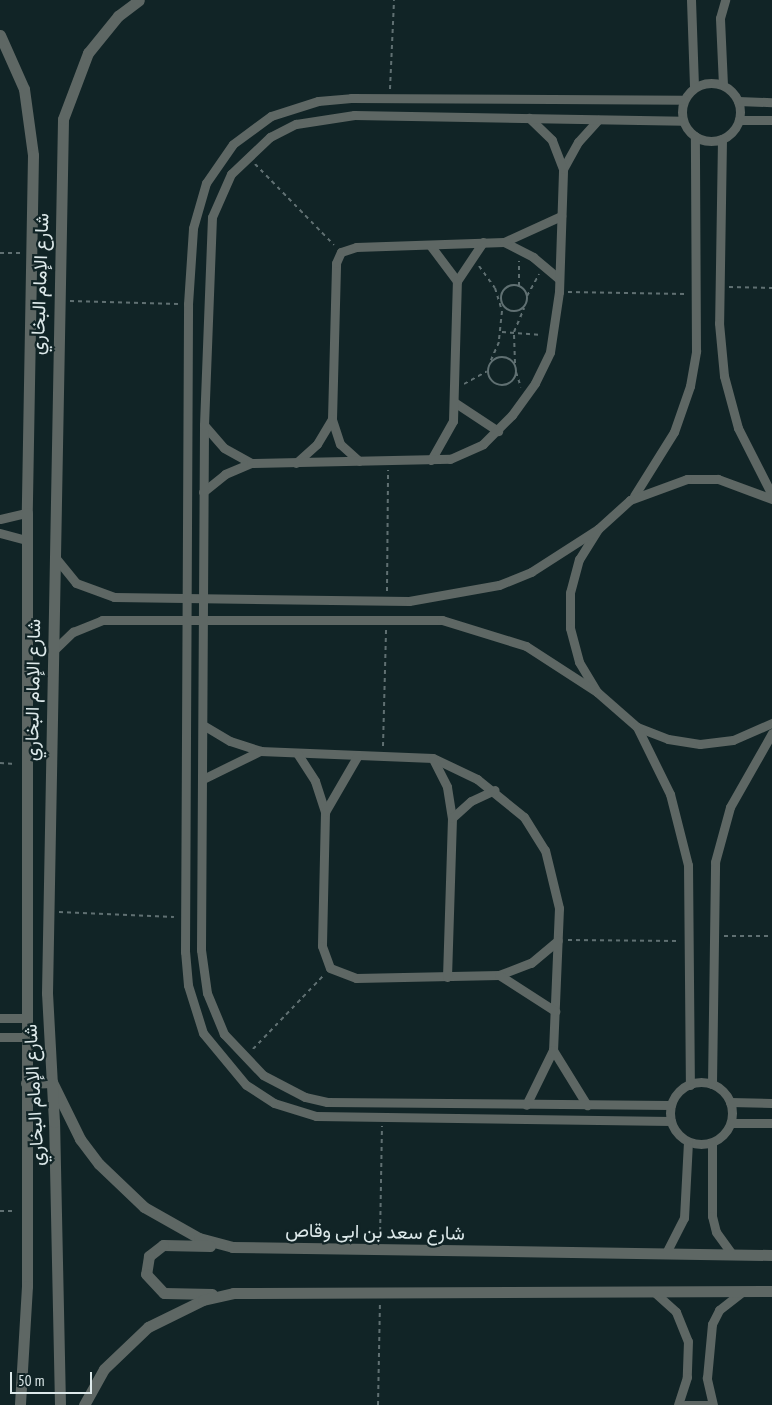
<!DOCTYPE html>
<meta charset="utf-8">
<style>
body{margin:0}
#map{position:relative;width:772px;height:1405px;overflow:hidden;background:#112426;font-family:"PT Sans Narrow",Vazirmatn,sans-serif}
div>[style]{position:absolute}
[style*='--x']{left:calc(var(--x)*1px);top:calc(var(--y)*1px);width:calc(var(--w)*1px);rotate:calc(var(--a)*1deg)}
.path>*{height:2px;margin-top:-1px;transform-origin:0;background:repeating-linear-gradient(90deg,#607072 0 4px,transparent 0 8px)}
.path>.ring{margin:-1px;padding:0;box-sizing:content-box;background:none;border:2px solid #607072;border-radius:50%}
.minor>*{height:9px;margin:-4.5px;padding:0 4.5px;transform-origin:4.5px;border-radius:4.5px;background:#5e6764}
.minor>.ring{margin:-4.5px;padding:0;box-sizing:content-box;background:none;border:9px solid #5e6764;border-radius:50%}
.tertiary>*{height:11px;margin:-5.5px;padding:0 5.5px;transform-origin:5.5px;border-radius:5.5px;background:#5e6764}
span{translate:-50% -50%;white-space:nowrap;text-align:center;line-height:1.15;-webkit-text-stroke:4.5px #112426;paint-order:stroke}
.street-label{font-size:19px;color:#dde9ea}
.scale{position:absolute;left:10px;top:1372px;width:82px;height:22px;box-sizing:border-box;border:2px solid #dde9ea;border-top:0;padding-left:6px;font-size:15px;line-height:18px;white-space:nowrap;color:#dde9ea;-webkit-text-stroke:4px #112426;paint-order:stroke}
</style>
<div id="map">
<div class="path">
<div style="--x:390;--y:89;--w:89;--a:-87.4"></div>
<div style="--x:255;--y:164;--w:113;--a:45.7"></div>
<div style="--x:0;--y:253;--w:20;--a:0"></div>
<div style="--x:479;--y:266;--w:27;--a:54"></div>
<div style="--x:495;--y:288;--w:24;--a:73"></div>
<div style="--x:502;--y:311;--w:31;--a:96"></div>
<div style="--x:499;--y:342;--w:22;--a:114"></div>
<div class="ring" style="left:501px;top:285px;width:24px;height:24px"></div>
<div style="--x:519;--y:286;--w:25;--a:-90"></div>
<div style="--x:729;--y:287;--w:43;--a:1.3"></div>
<div style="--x:568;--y:292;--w:117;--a:1"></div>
<div style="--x:527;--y:296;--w:25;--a:-61"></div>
<div style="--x:70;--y:301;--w:108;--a:1.6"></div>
<div style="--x:502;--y:332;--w:40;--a:4.3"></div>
<div class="ring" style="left:488px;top:357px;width:26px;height:26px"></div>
<div style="--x:515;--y:363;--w:31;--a:-92"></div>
<div style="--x:514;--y:332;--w:26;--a:-67"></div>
<div style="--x:516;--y:372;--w:16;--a:72"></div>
<div style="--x:464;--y:384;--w:26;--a:-29"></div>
<div style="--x:387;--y:591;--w:121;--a:-89.5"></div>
<div style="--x:383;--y:746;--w:117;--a:-88.5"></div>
<div style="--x:0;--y:763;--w:15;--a:4"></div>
<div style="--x:59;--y:912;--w:115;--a:2.5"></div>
<div style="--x:724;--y:936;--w:48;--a:0"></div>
<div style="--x:568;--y:940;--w:111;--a:0.5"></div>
<div style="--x:253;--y:1049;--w:103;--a:-46.2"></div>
<div style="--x:0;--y:1211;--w:15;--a:0"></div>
<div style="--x:380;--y:1239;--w:113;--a:-89"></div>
<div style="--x:378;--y:1405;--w:103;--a:-88.9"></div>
</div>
<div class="minor">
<div style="--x:691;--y:0;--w:87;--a:88"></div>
<div class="ring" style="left:682px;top:83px;width:49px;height:49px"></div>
<div style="--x:723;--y:85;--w:67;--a:-92.6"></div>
<div style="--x:720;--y:18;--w:19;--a:-74"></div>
<div style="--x:738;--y:101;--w:34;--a:2"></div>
<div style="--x:739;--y:120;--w:33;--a:0"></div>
<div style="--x:722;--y:139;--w:184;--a:90.9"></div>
<div style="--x:719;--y:323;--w:53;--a:84.6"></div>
<div style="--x:724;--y:376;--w:54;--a:74.9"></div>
<div style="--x:738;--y:428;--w:75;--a:63.1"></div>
<div style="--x:563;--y:169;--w:31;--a:-61"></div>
<div style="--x:578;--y:142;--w:30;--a:-48"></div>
<div style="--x:504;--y:242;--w:33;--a:27"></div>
<div style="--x:533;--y:257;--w:33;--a:40"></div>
<div style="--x:430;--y:245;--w:45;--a:53.1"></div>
<div style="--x:454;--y:402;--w:53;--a:33.4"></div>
<div style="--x:204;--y:425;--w:30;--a:49"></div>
<div style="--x:224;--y:448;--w:31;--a:29"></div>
<div style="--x:431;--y:460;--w:45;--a:-60.6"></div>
<div style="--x:453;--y:421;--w:140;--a:-88.4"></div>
<div style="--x:457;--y:281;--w:47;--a:-56.3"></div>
<div style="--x:359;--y:461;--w:25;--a:-138"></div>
<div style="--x:340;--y:444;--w:26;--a:-108"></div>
<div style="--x:332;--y:419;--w:156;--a:-88.5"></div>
<div style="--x:336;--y:263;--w:12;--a:-66"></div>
<div style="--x:341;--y:252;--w:16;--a:-18"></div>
<div style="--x:356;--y:247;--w:148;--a:-1.9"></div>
<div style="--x:504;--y:242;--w:63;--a:-24.5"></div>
<div style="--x:296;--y:463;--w:28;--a:-42"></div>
<div style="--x:317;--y:444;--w:29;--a:-59"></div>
<div style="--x:203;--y:492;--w:28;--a:-39"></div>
<div style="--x:225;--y:474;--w:28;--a:-23"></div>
<div style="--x:251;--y:463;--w:199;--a:-1.2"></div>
<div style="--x:450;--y:459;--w:36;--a:-24"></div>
<div style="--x:483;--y:444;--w:41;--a:-45"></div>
<div style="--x:512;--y:415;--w:39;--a:-54"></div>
<div style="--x:535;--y:383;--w:34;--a:-64"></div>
<div style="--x:550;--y:352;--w:61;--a:-81.5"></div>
<div style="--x:559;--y:292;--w:123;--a:-88.1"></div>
<div style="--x:563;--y:169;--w:31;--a:-111"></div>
<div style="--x:552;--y:140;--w:32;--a:-136"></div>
<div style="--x:634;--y:496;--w:75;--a:-58"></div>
<div style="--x:674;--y:432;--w:49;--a:-70.8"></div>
<div style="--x:690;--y:386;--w:36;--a:-80"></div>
<div style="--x:696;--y:351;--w:215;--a:-90.3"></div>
<div style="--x:772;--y:499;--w:58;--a:-159.7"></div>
<div style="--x:718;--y:479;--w:31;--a:180"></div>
<div style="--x:687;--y:479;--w:61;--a:159.8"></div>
<div style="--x:630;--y:500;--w:43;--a:137.8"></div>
<div style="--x:598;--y:529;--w:36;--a:122"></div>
<div style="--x:579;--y:559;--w:35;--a:105"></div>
<div style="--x:570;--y:593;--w:35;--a:90"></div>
<div style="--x:570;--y:628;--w:35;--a:75"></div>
<div style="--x:579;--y:662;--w:35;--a:59"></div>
<div style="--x:597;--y:692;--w:53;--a:41.2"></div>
<div style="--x:637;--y:727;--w:33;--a:21"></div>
<div style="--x:668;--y:739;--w:32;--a:9"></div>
<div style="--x:700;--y:744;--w:33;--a:-7"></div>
<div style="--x:733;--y:740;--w:43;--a:-23.6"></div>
<div style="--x:0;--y:519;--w:28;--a:-13"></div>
<div style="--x:0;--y:533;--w:28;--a:15"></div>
<div style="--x:55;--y:557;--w:33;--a:51"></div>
<div style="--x:76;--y:583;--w:40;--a:20.2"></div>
<div style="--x:114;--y:597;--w:295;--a:0.8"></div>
<div style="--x:409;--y:601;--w:91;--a:-10.1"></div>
<div style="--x:499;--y:585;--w:35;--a:-22"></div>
<div style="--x:531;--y:572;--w:80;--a:-32.7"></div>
<div style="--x:53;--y:651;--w:28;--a:-44"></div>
<div style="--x:73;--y:632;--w:31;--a:-22"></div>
<div style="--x:102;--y:620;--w:340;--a:0"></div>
<div style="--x:442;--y:620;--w:88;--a:17.2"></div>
<div style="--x:526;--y:646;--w:85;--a:32.9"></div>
<div style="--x:203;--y:725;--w:31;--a:31"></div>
<div style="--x:230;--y:741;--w:32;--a:18"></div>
<div style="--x:260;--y:751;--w:173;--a:2.3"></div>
<div style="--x:433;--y:758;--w:49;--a:25.5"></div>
<div style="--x:477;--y:779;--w:60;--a:39"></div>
<div style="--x:524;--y:817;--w:39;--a:58"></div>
<div style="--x:545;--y:850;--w:60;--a:76.4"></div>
<div style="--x:559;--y:908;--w:142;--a:92.4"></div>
<div style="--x:553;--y:1050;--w:61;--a:116.1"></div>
<div style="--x:637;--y:727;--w:75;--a:63.8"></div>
<div style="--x:670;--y:794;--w:73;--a:75.8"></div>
<div style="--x:688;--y:865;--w:220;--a:89.5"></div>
<div style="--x:297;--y:753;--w:33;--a:57"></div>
<div style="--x:315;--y:781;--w:33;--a:72"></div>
<div style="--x:325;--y:812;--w:134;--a:91.3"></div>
<div style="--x:322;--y:946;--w:23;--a:70"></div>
<div style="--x:330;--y:968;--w:28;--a:21"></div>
<div style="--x:356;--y:978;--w:143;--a:-1.2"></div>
<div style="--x:499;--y:975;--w:34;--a:-21"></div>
<div style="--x:531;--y:963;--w:35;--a:-40"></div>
<div style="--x:433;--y:759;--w:31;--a:63"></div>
<div style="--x:447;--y:787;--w:31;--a:81"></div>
<div style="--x:452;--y:818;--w:159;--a:91.8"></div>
<div style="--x:203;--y:779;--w:64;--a:-26.2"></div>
<div style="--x:325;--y:812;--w:66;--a:-59.9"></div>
<div style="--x:452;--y:818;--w:25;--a:-42"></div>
<div style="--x:471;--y:801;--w:26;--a:-25"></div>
<div style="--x:499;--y:975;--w:67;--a:32.7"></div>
<div style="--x:0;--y:1018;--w:26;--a:0"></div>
<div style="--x:0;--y:1037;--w:26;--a:0"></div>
<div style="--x:553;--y:1050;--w:65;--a:58.3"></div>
<div class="ring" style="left:670px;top:1082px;width:53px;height:53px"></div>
<div style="--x:712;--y:1084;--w:222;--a:-89.2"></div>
<div style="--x:715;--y:862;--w:57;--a:-74.7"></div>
<div style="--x:730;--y:807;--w:85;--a:-60.4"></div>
<div style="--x:730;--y:1102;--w:42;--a:1.4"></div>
<div style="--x:671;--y:1105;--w:344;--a:-179.5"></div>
<div style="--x:327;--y:1102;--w:23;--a:-167"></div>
<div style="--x:305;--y:1097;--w:47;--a:-152.4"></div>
<div style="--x:263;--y:1075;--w:57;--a:-133.6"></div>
<div style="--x:224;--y:1034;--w:44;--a:-112.5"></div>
<div style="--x:207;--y:993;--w:43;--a:-97.9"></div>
<div style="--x:201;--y:950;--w:525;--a:-89.67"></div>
<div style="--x:204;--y:425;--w:208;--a:-87.8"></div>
<div style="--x:212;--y:217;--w:47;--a:-66.2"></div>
<div style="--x:231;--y:174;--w:54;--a:-43.5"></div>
<div style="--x:270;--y:137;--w:29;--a:-27"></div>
<div style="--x:296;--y:124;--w:59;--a:-8.8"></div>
<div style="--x:354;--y:115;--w:329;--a:1"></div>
<div style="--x:671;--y:1121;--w:355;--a:-179.2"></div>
<div style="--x:316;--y:1116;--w:44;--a:-162.8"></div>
<div style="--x:274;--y:1103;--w:33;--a:-147"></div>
<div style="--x:246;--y:1085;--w:67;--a:-129.6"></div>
<div style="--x:203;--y:1033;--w:50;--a:-107.4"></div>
<div style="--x:188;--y:985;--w:33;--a:-95"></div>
<div style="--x:185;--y:952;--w:648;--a:-89.73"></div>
<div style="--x:188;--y:304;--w:76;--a:-86.2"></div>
<div style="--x:193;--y:228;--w:47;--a:-73.9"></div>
<div style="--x:206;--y:183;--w:47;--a:-55.3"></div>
<div style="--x:233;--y:144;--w:47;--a:-36.4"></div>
<div style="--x:271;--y:116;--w:49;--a:-17.7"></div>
<div style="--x:318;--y:101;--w:33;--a:-5"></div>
<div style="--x:351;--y:98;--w:333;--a:0.3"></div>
<div style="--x:731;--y:1123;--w:41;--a:0"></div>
<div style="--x:712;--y:1143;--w:73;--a:90"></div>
<div style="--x:712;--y:1216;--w:16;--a:76"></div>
<div style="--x:716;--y:1232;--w:27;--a:54"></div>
<div style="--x:666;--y:1253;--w:39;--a:-63"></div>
<div style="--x:684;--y:1218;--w:76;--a:-87"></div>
<div style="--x:653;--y:1291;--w:31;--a:42"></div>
<div style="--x:676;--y:1312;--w:31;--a:68"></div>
<div style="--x:688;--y:1341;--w:36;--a:92"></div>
<div style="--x:687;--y:1377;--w:29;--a:108"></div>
<div style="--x:685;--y:1405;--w:24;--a:0"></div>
<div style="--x:713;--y:1405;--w:28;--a:-103"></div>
<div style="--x:707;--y:1378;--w:54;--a:-84.7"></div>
<div style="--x:712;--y:1324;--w:16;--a:-63"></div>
<div style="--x:719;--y:1310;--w:31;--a:-38"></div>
</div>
<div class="tertiary">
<div style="--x:0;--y:35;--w:59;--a:66"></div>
<div style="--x:24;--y:89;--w:67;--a:82.2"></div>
<div style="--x:33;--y:155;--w:358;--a:91"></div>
<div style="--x:27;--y:513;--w:773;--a:90"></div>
<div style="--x:27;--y:1286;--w:119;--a:93.4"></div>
<div style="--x:26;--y:1083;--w:26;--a:-2"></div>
<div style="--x:52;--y:1082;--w:64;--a:63.8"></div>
<div style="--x:80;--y:1139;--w:31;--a:53"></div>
<div style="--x:99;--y:1164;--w:62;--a:43.7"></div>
<div style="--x:144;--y:1207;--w:63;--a:29.4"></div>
<div style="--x:199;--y:1238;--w:34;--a:15"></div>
<div style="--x:232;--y:1247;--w:540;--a:0.85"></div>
<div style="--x:210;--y:1246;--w:47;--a:-178.8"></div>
<div style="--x:163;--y:1245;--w:18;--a:142"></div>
<div style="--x:149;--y:1256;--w:18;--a:99"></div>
<div style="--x:146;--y:1274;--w:26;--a:47"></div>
<div style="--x:164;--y:1293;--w:48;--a:1.2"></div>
<div style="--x:60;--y:1405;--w:283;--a:-91.2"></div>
<div style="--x:54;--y:1122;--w:129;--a:-93.1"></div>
<div style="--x:47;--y:993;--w:874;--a:-88.95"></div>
<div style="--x:63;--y:119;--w:71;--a:-69.3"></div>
<div style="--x:88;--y:53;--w:48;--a:-51"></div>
<div style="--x:118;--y:16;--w:26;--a:-37"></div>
<div style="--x:84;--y:1405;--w:41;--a:-60.9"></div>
<div style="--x:104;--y:1369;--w:61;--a:-43.7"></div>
<div style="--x:148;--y:1327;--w:61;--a:-26.1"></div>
<div style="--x:203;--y:1300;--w:31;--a:-13"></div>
<div style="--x:233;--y:1293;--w:539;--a:-0.21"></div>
</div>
<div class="street-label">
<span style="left:40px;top:284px;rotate:-88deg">شارع الإمام البخاري</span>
<span style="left:33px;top:690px;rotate:-89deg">شارع الإمام البخاري</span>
<span style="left:34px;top:1095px;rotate:-93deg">شارع الإمام البخاري</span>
<span style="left:375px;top:1232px;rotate:1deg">شارع سعد بن ابى وقاص</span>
</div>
<div class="scale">50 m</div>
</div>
